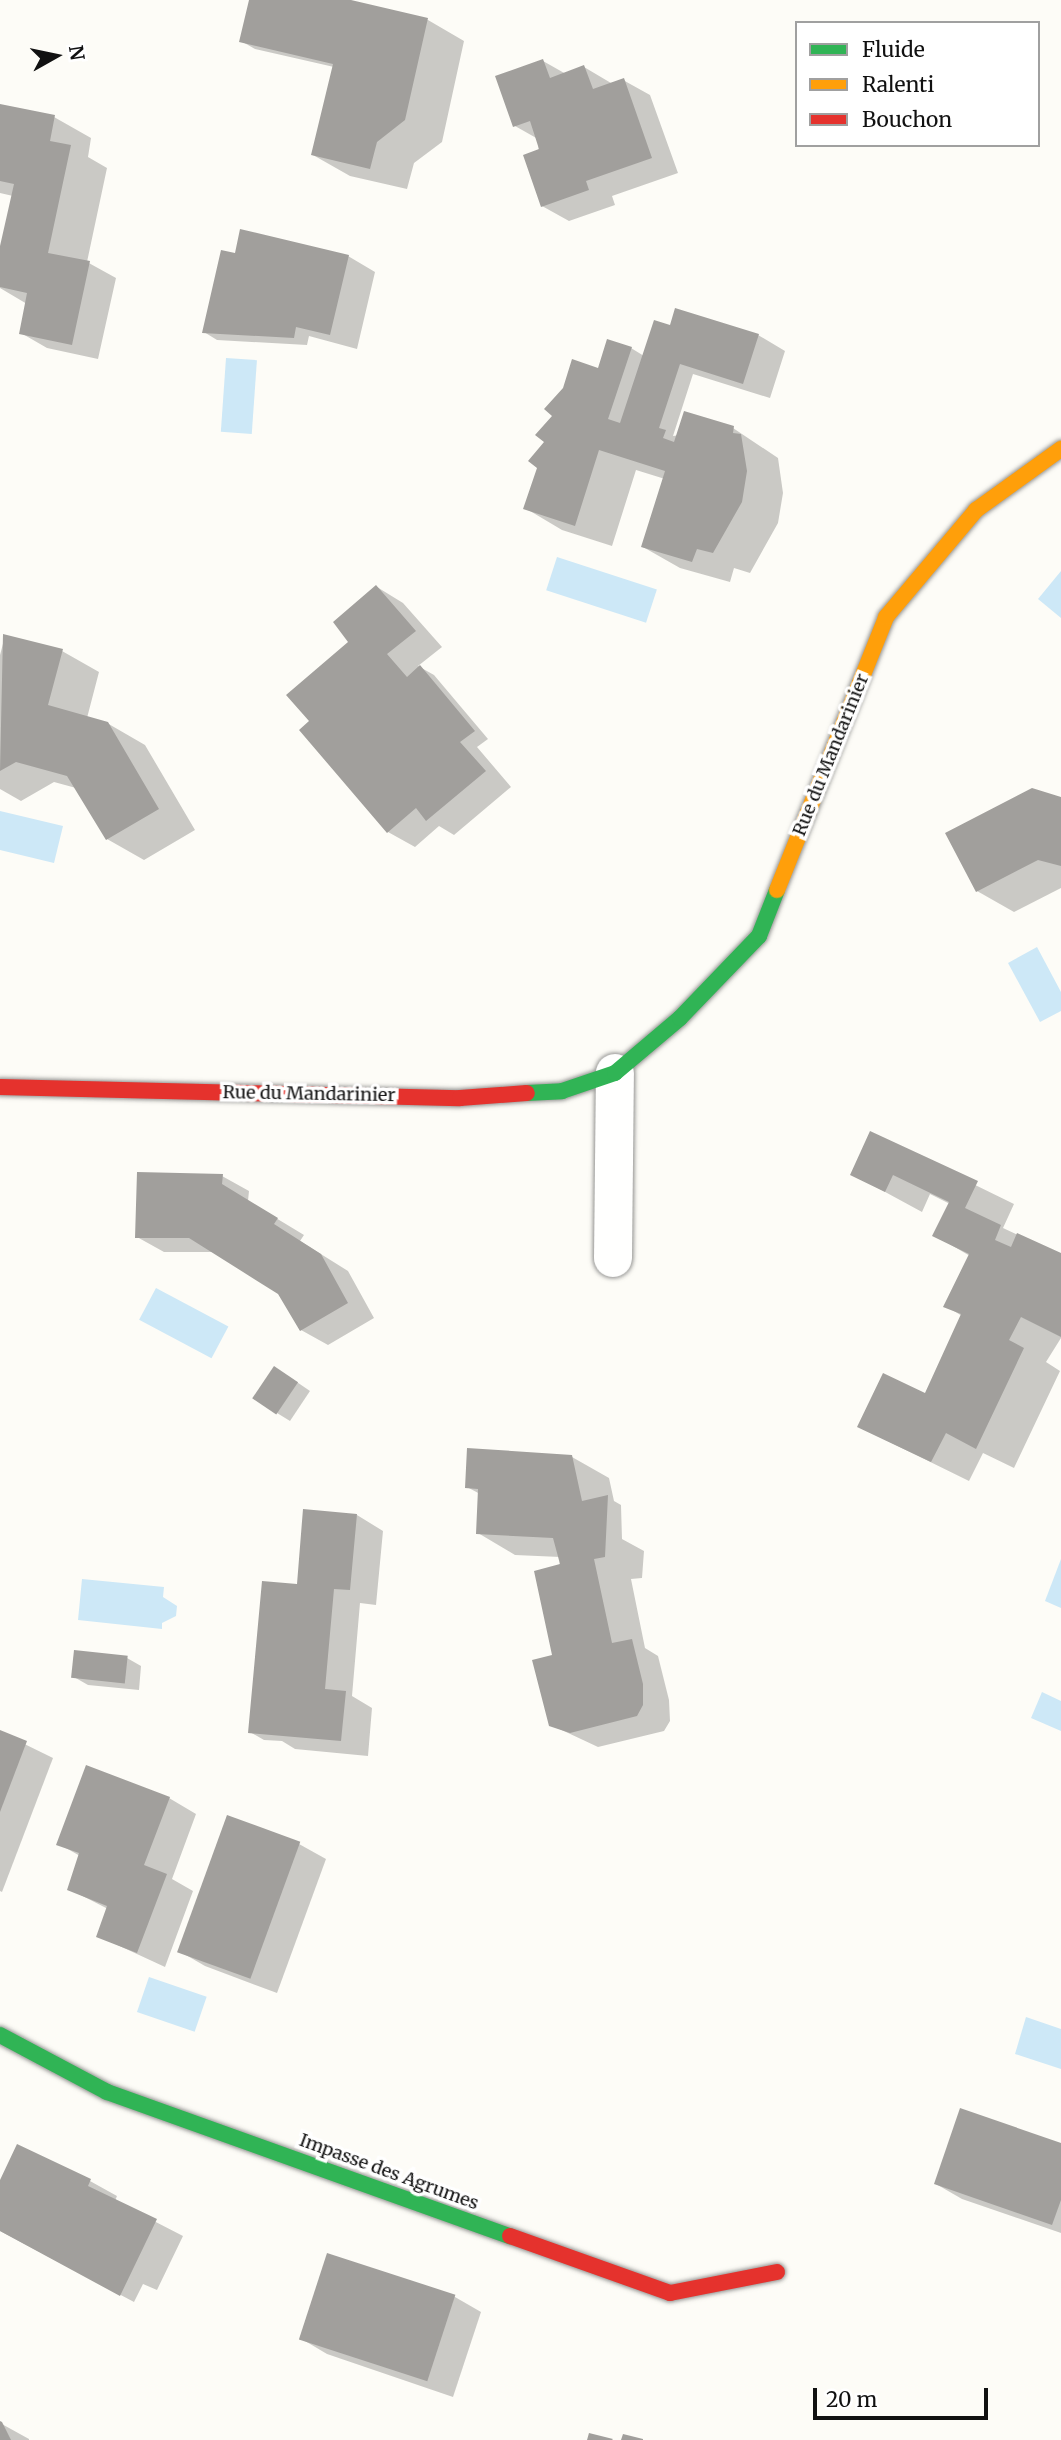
<!DOCTYPE html>
<style>
body{margin:0}
#map{position:relative;width:1061px;height:2440px;overflow:hidden;background:#fdfcf7;font-family:Merriweather,serif}
div>[style]{position:absolute}
[style*='--x']{left:calc(var(--x)*1px);top:calc(var(--y)*1px);width:calc(var(--w)*1px);rotate:calc(var(--a)*1deg)}
.water>*{inset:0;background:#cde8f7;transform-origin:0 0}
.shadow>*{inset:0;background:#0003}
.building>*{inset:0;background:#a19f9c;transform-origin:0 0}
.roads{filter:drop-shadow(0 0 2px #979795) drop-shadow(0 0 2px #979795)}
.street>*{height:38px;margin:-19px;padding:0 19px;transform-origin:19px;border-radius:19px;background:#fffffe}
.fast>*{height:16px;margin:-8px;padding:0 8px;transform-origin:8px;border-radius:8px;background:#30b455}
.slow>*{height:16px;margin:-8px;padding:0 8px;transform-origin:8px;border-radius:8px;background:#ff9f0a}
.jam>*{height:16px;margin:-8px;padding:0 8px;transform-origin:8px;border-radius:8px;background:#e5322d}
span{translate:-50% -50%;white-space:nowrap;text-align:center;line-height:1.15;-webkit-text-stroke:7px #fff;paint-order:stroke}
.street-label{font-size:18px;color:#111}
.legend{position:absolute;left:795px;top:21px;width:245px;height:126px;box-sizing:border-box;background:#fff;border:2px solid #a0a0a0;margin:0;padding:9px 12px;list-style:none;font-size:21px;color:#111}
.legend li{display:flex;align-items:center;gap:14px;height:35px}
.legend b{width:35px;border:2px solid #a0a0a0}
.north{position:absolute;left:21px;top:21px;width:70px;height:70px;-webkit-text-stroke:5px #fff;paint-order:stroke;rotate:81deg;font-size:19px;font-weight:700;line-height:28px;text-align:center;color:#111}
.north::after{content:'';display:block;margin:auto;width:24px;height:32px;background:#111;clip-path:polygon(50% 0,100% 100%,50% 72%,0 100%)}
.scale{position:absolute;left:813px;top:2388px;width:175px;height:32px;box-sizing:border-box;border:4px solid #111;border-top:0;padding-left:9px;font-size:21px;line-height:24px;white-space:nowrap;color:#111;-webkit-text-stroke:5px #fff;paint-order:stroke}
</style>
<div id="map">
<div class="water">
<div style="left:226px;top:358px;width:31px;height:74px;rotate:4deg"></div>
<div style="left:557px;top:557px;width:105px;height:35px;rotate:18deg"></div>
<div style="clip-path:polygon(1061px 571px,1061px 618px,1038px 599px)"></div>
<div style="clip-path:polygon(0 811px,63px 826px,54px 863px,0 850px)"></div>
<div style="clip-path:polygon(1037px 947px,1061px 992px,1061px 1011px,1040px 1022px,1008px 963px)"></div>
<div style="left:156px;top:1288px;width:82px;height:36px;rotate:28deg"></div>
<div style="clip-path:polygon(1061px 1559px,1061px 1608px,1045px 1601px)"></div>
<div style="clip-path:polygon(82px 1579px,164px 1587px,163px 1597px,177px 1606px,176px 1616px,162px 1623px,162px 1629px,78px 1620px)"></div>
<div style="clip-path:polygon(1042px 1692px,1061px 1701px,1061px 1731px,1031px 1718px)"></div>
<div style="left:149px;top:1977px;width:61px;height:37px;rotate:19deg"></div>
<div style="clip-path:polygon(1026px 2017px,1061px 2029px,1061px 2069px,1015px 2054px)"></div>
</div>
<div class="shadow">
<div style="clip-path:polygon(251px 0,343px 0,428px 20px,464px 41px,442px 142px,414px 163px,407px 189px,350px 176px,313px 155px,334px 67px,255px 49px,241px 41px)"></div>
<div style="clip-path:polygon(543px 61px,566px 74px,584px 67px,611px 83px,623px 80px,650px 95px,678px 173px,612px 196px,615px 205px,569px 221px,542px 206px,538px 139px,515px 126px)"></div>
<div style="clip-path:polygon(0 105px,54px 117px,91px 138px,88px 157px,107px 168px,87px 262px,116px 278px,98px 359px,47px 348px,21px 333px,27px 304px,0 288px,0 254px,13px 196px,0 193px)"></div>
<div style="clip-path:polygon(237px 255px,348px 256px,375px 272px,357px 349px,309px 336px,307px 345px,217px 340px,204px 332px)"></div>
<div style="clip-path:polygon(669px 326px,758px 335px,785px 351px,770px 398px,693px 374px,673px 436px,733px 428px,778px 458px,783px 493px,778px 523px,750px 573px,734px 568px,730px 582px,680px 568px,643px 547px,665px 479px,636px 470px,612px 546px,562px 530px,525px 508px,599px 371px,631px 348px,644px 356px)"></div>
<div style="clip-path:polygon(377px 587px,403px 603px,442px 647px,418px 666px,434px 675px,488px 739px,477px 747px,511px 787px,454px 835px,439px 826px,415px 847px,388px 832px,312px 721px)"></div>
<div style="clip-path:polygon(5px 636px,62px 651px,99px 672px,87px 718px,107px 723px,145px 745px,195px 830px,144px 860px,107px 839px,76px 788px,54px 782px,21px 801px,0 789px,0 655px)"></div>
<div style="clip-path:polygon(1061px 798px,1061px 888px,1014px 912px,977px 891px)"></div>
<div style="clip-path:polygon(871px 1134px,1014px 1204px,1003px 1228px,1061px 1255px,1061px 1338px,1046px 1362px,1060px 1371px,1014px 1468px,983px 1453px,969px 1481px,859px 1427px,926px 1395px,962px 1316px,946px 1306px,970px 1256px,934px 1235px,950px 1204px,930px 1194px,922px 1212px,852px 1174px)"></div>
<div style="clip-path:polygon(222px 1176px,249px 1191px,248px 1201px,304px 1235px,300px 1241px,348px 1271px,374px 1318px,328px 1345px,301px 1330px,279px 1292px,215px 1252px,164px 1252px,137px 1237px)"></div>
<div style="clip-path:polygon(288px 1376px,310px 1391px,290px 1421px,277px 1413px)"></div>
<div style="clip-path:polygon(572px 1457px,609px 1478px,614px 1501px,621px 1505px,622px 1539px,644px 1551px,642px 1578px,631px 1579px,645px 1648px,658px 1656px,669px 1700px,670px 1721px,664px 1731px,598px 1747px,551px 1725px,560px 1557px,515px 1555px,478px 1533px,480px 1494px,467px 1487px)"></div>
<div style="clip-path:polygon(357px 1515px,383px 1531px,376px 1605px,360px 1603px,352px 1696px,372px 1708px,368px 1756px,295px 1749px,282px 1741px,264px 1740px,250px 1732px,298px 1586px)"></div>
<div style="clip-path:polygon(127px 1658px,141px 1666px,139px 1690px,88px 1685px,74px 1677px)"></div>
<div style="clip-path:polygon(0 1732px,53px 1758px,2px 1892px,0 1891px)"></div>
<div style="clip-path:polygon(169px 1798px,196px 1814px,172px 1879px,193px 1891px,165px 1967px,98px 1936px,108px 1909px,69px 1889px,80px 1856px,59px 1844px)"></div>
<div style="clip-path:polygon(299px 1844px,326px 1859px,277px 1993px,205px 1966px,179px 1951px)"></div>
<div style="clip-path:polygon(1061px 2144px,1061px 2233px,962px 2199px,936px 2184px)"></div>
<div style="clip-path:polygon(90px 2181px,117px 2196px,115px 2201px,183px 2236px,157px 2290px,143px 2284px,134px 2302px,0 2231px,0 2184px)"></div>
<div style="clip-path:polygon(328px 2255px,455px 2297px,481px 2312px,453px 2397px,327px 2354px,300px 2338px)"></div>
<div style="clip-path:polygon(0 2423px,29px 2439px,29px 2440px,0 2440px)"></div>
</div>
<div class="building">
<div style="clip-path:polygon(249px 0,351px 0,428px 18px,405px 120px,377px 142px,370px 169px,311px 155px,333px 64px,239px 42px)"></div>
<div style="clip-path:polygon(543px 59px,550px 78px,584px 65px,593px 89px,624px 78px,652px 158px,586px 181px,589px 190px,541px 207px,523px 155px,539px 149px,530px 121px,513px 127px,495px 76px)"></div>
<div style="clip-path:polygon(0 104px,55px 115px,50px 141px,71px 145px,48px 253px,90px 261px,72px 345px,19px 334px,27px 293px,0 287px,0 246px,14px 184px,0 181px)"></div>
<div style="clip-path:polygon(240px 229px,349px 255px,330px 335px,296px 327px,294px 338px,202px 333px,221px 250px,235px 253px)"></div>
<div style="clip-path:polygon(675px 308px,759px 334px,743px 384px,680px 364px,659px 428px,666px 430px,663px 438px,674px 442px,684px 411px,734px 426px,733px 433px,741px 434px,747px 471px,742px 502px,713px 553px,697px 549px,692px 562px,641px 547px,665px 471px,599px 450px,575px 526px,523px 509px,537px 468px,528px 461px,544px 442px,535px 435px,552px 416px,544px 409px,563px 388px,572px 359px,598px 368px,607px 339px,632px 347px,608px 419px,620px 423px,654px 320px,670px 325px)"></div>
<div style="clip-path:polygon(376px 585px,416px 631px,387px 654px,407px 677px,420px 665px,475px 731px,460px 742px,486px 771px,426px 821px,416px 808px,387px 833px,299px 730px,309px 721px,286px 695px,348px 642px,333px 622px)"></div>
<div style="clip-path:polygon(3px 634px,63px 649px,48px 705px,108px 722px,159px 809px,106px 840px,67px 776px,16px 762px,0 771px)"></div>
<div style="clip-path:polygon(1032px 788px,1061px 797px,1061px 866px,1038px 860px,976px 892px,945px 833px)"></div>
<div style="clip-path:polygon(870px 1131px,978px 1181px,965px 1208px,1001px 1225px,995px 1240px,1011px 1247px,1017px 1233px,1061px 1253px,1061px 1337px,1021px 1317px,1009px 1340px,1024px 1348px,976px 1449px,946px 1433px,931px 1462px,857px 1427px,883px 1373px,925px 1393px,961px 1314px,943px 1307px,969px 1254px,932px 1236px,949px 1202px,893px 1175px,885px 1192px,850px 1175px)"></div>
<div style="clip-path:polygon(137px 1172px,223px 1174px,222px 1184px,278px 1218px,274px 1224px,321px 1254px,348px 1303px,300px 1331px,278px 1294px,189px 1238px,135px 1238px)"></div>
<div style="left:274px;top:1366px;width:29px;height:39px;rotate:34deg"></div>
<div style="clip-path:polygon(467px 1448px,572px 1455px,582px 1501px,608px 1495px,605px 1557px,594px 1559px,612px 1643px,632px 1639px,643px 1684px,643px 1705px,637px 1716px,570px 1733px,549px 1726px,532px 1660px,552px 1655px,534px 1571px,560px 1564px,553px 1538px,476px 1534px,478px 1489px,465px 1488px)"></div>
<div style="clip-path:polygon(303px 1509px,357px 1514px,350px 1590px,334px 1589px,325px 1689px,346px 1691px,341px 1741px,248px 1733px,262px 1581px,297px 1584px)"></div>
<div style="left:74px;top:1650px;width:54px;height:28px;rotate:6deg"></div>
<div style="clip-path:polygon(0 1730px,27px 1741px,0 1812px)"></div>
<div style="clip-path:polygon(86px 1765px,170px 1797px,144px 1865px,167px 1874px,137px 1953px,96px 1937px,107px 1906px,67px 1890px,79px 1853px,56px 1845px)"></div>
<div style="left:227px;top:1815px;width:78px;height:146px;rotate:20deg"></div>
<div style="clip-path:polygon(960px 2108px,1061px 2143px,1061px 2200px,1052px 2225px,934px 2184px)"></div>
<div style="clip-path:polygon(17px 2144px,91px 2179px,88px 2186px,157px 2219px,120px 2296px,0 2231px,0 2180px)"></div>
<div style="left:327px;top:2253px;width:135px;height:91px;rotate:18deg"></div>
<div style="clip-path:polygon(0 2421px,2px 2422px,11px 2440px,0 2440px)"></div>
<div style="clip-path:polygon(589px 2433px,613px 2439px,612px 2440px,587px 2440px)"></div>
<div style="clip-path:polygon(623px 2434px,643px 2439px,643px 2440px,621px 2440px)"></div>
</div>
<div class="roads">
<div class="street">
<div style="--x:613;--y:1258;--w:185;--a:-89.4"></div>
</div>
<div class="fast">
<div style="--x:527;--y:1093;--w:35;--a:-3"></div>
<div style="--x:562;--y:1091;--w:56;--a:-18.8"></div>
<div style="--x:615;--y:1073;--w:85;--a:-40.2"></div>
<div style="--x:680;--y:1018;--w:114;--a:-46.1"></div>
<div style="--x:759;--y:936;--w:49;--a:-68.6"></div>
<div style="--x:0;--y:2035;--w:121;--a:28"></div>
<div style="--x:107;--y:2092;--w:428;--a:19.7"></div>
</div>
<div class="slow">
<div style="--x:777;--y:890;--w:294;--a:-68.2"></div>
<div style="--x:886;--y:617;--w:140;--a:-49.9"></div>
<div style="--x:976;--y:510;--w:105;--a:-35.7"></div>
</div>
<div class="jam">
<div style="--x:0;--y:1087;--w:460;--a:1.4"></div>
<div style="--x:460;--y:1098;--w:67;--a:-4.3"></div>
<div style="--x:510;--y:2236;--w:170;--a:19.6"></div>
<div style="--x:670;--y:2293;--w:109;--a:-11.1"></div>
</div>
</div>
<div class="street-label">
<span style="left:831px;top:755px;rotate:-68deg">Rue du Mandarinier</span>
<span style="left:309px;top:1094px;rotate:1deg">Rue du Mandarinier</span>
<span style="left:389px;top:2172px;rotate:20deg">Impasse des Agrumes</span>
</div>
<ul class="legend">
<li><b style="height:9px;background:#30b455"></b>Fluide</li>
<li><b style="height:9px;background:#ff9f0a"></b>Ralenti</li>
<li><b style="height:9px;background:#e5322d"></b>Bouchon</li>
</ul>
<div class="north">N</div>
<div class="scale">20 m</div>
</div>
